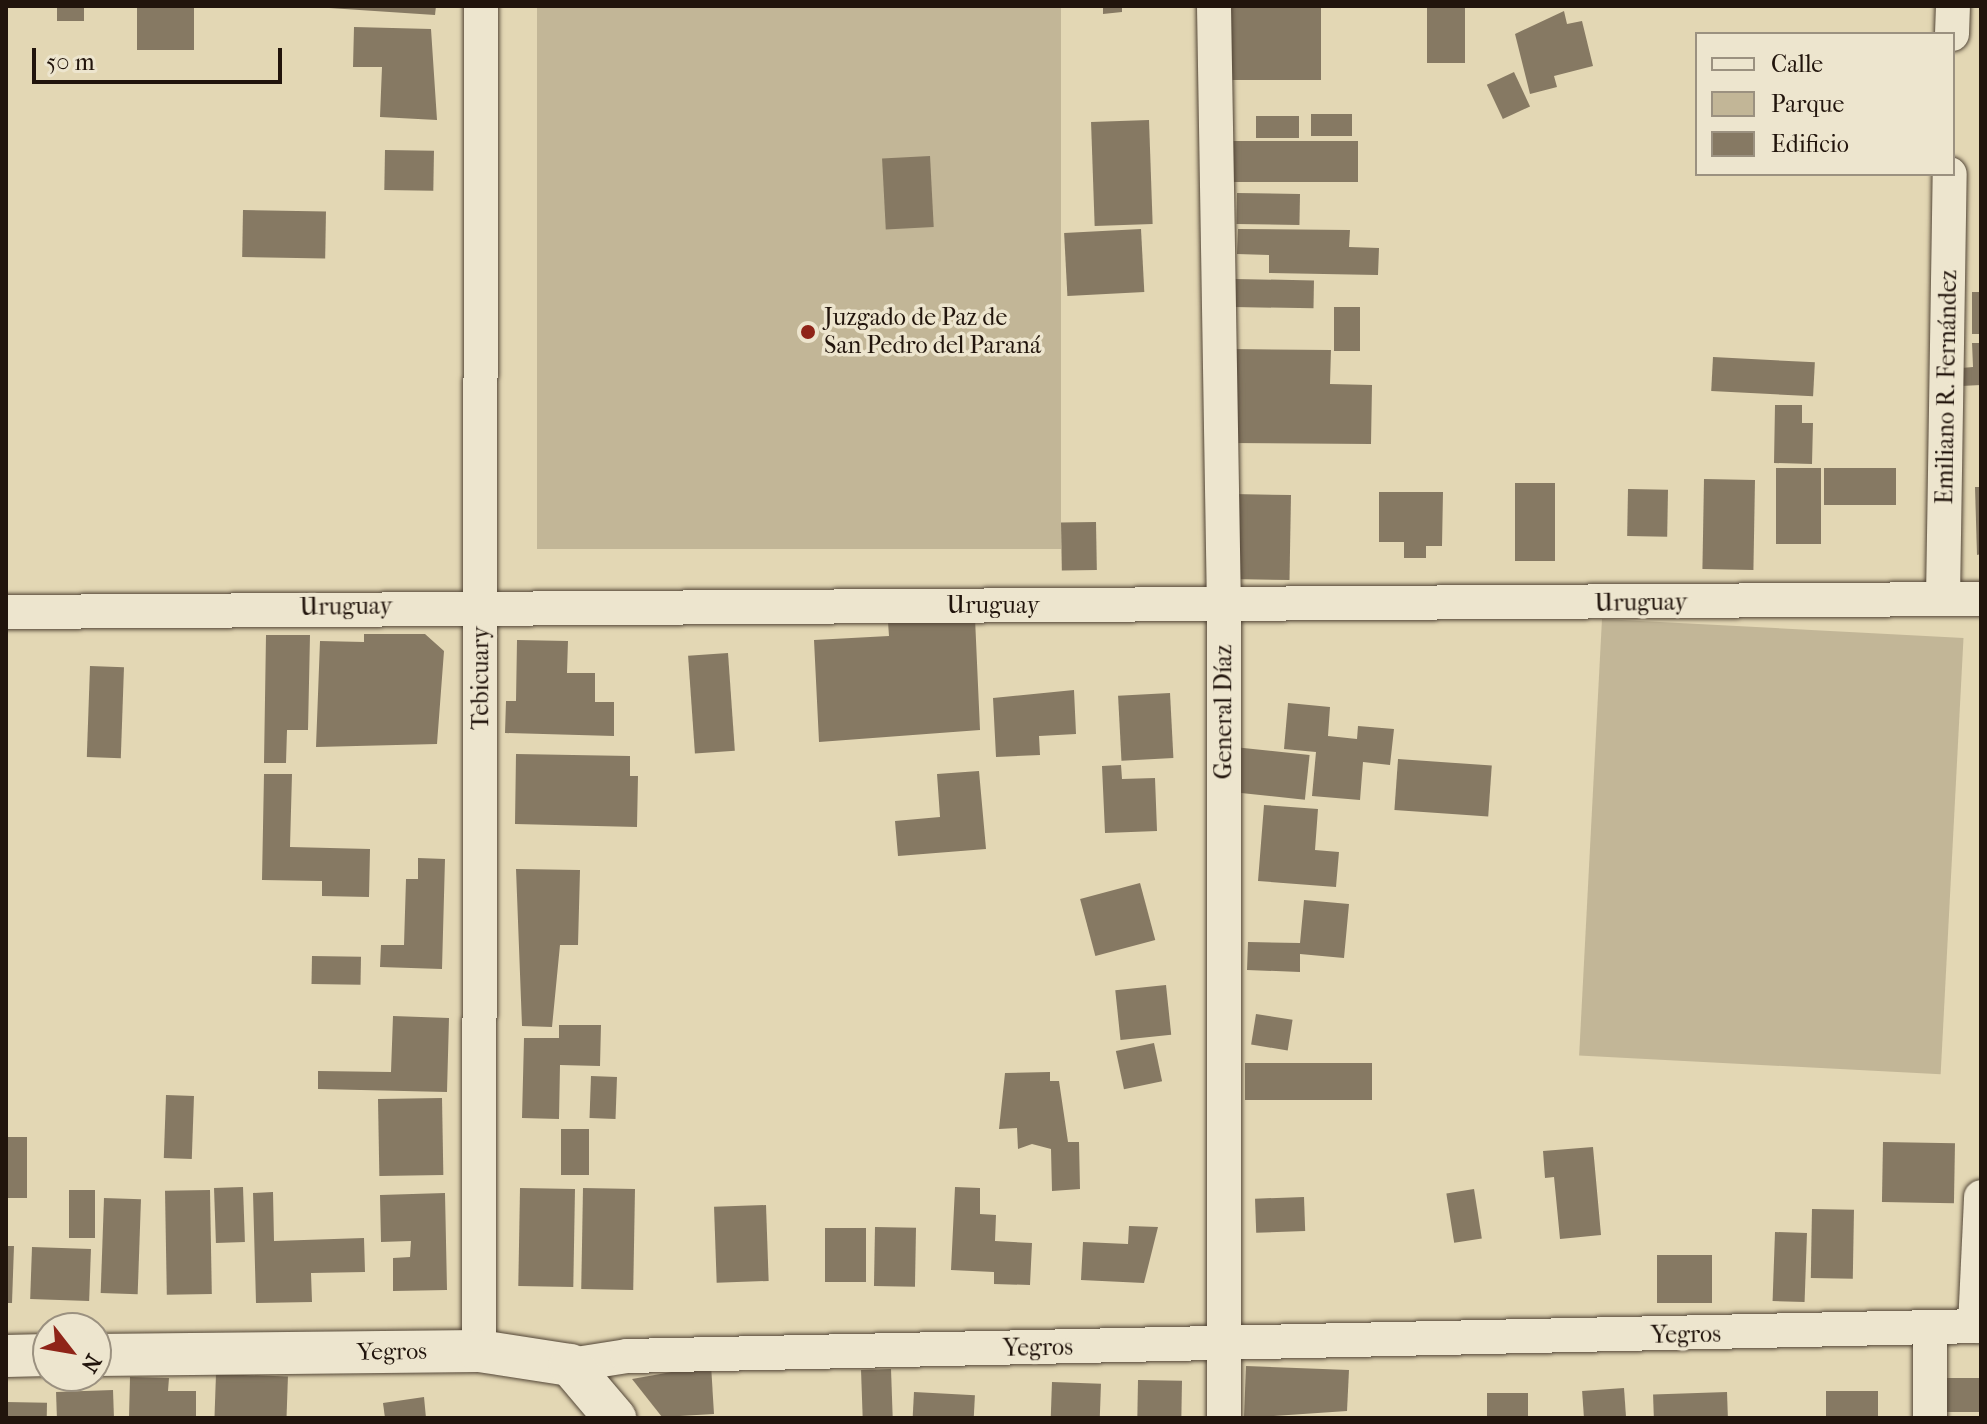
<!DOCTYPE html>
<meta charset="utf-8">
<style>
body{margin:0}
#map{position:relative;width:1987px;height:1424px;overflow:hidden;background:#e3d7b4;font-family:"IM FELL French Canon",serif}
div>[style]{position:absolute}
[style*='--x']{left:calc(var(--x)*1px);top:calc(var(--y)*1px);width:calc(var(--w)*1px);rotate:calc(var(--a)*1deg)}
.green>*{inset:0;background:#c2b697;transform-origin:0 0}
.building>*{inset:0;background:#867963;transform-origin:0 0}
.roads{filter:drop-shadow(0 0 2px #524536) drop-shadow(0 0 2px #524536)}
.minor>*{height:34px;margin:-17px;padding:0 17px;transform-origin:17px;border-radius:17px;background:#ede5ce}
.tertiary>*{height:42px;margin:-21px;padding:0 21px;transform-origin:21px;border-radius:21px;background:#ede5ce}
.dots>*{width:22px;height:22px;translate:-50% -50%;box-sizing:border-box;border:4px solid #ede5ce;border-radius:50%}
span{translate:-50% -50%;white-space:nowrap;text-align:center;line-height:1.15;-webkit-text-stroke:7px #ede5ce;paint-order:stroke}
.poi-label{font-size:24px;color:#21140c}
.left{translate:0 -50%;text-align:left}
.street-label{font-size:24px;color:#21140c}
.frame{position:absolute;inset:0;border:8px solid #21140c;pointer-events:none}
.legend{position:absolute;left:1695px;top:32px;width:260px;height:144px;box-sizing:border-box;background:#ede5ce;border:2px solid #9b9180;margin:0;padding:10px 14px;list-style:none;font-size:24px;color:#21140c}
.legend li{display:flex;align-items:center;gap:16px;height:40px}
.legend b{width:40px;border:2px solid #9b9180}
.north{position:absolute;left:32px;top:1312px;width:80px;height:80px;box-sizing:border-box;background:#ede5ce;border:2px solid #9b9180;border-radius:50%;rotate:121deg;font-size:22px;font-weight:700;line-height:32px;text-align:center;color:#21140c}
.north::after{content:'';display:block;margin:auto;width:28px;height:36px;background:#8f2418;clip-path:polygon(50% 0,100% 100%,50% 72%,0 100%)}
.scale{position:absolute;left:32px;top:48px;width:250px;height:36px;box-sizing:border-box;border:4px solid #21140c;border-top:0;padding-left:10px;font-size:24px;line-height:28px;white-space:nowrap;color:#21140c;-webkit-text-stroke:6px #ede5ce;paint-order:stroke}
</style>
<div id="map">
<div class="green">
<div style="left:537px;top:6px;width:524px;height:543px"></div>
<div style="left:1602px;top:619px;width:362px;height:437px;rotate:3deg"></div>
</div>
<div class="building">
<div style="left:57px;top:6px;width:27px;height:15px"></div>
<div style="left:137px;top:6px;width:57px;height:44px"></div>
<div style="clip-path:polygon(299px 6px,436px 6px,435px 15px)"></div>
<div style="clip-path:polygon(1103px 6px,1122px 6px,1122px 12px,1103px 14px)"></div>
<div style="left:1226px;top:6px;width:95px;height:74px"></div>
<div style="left:1427px;top:6px;width:38px;height:57px"></div>
<div style="clip-path:polygon(1564px 11px,1567px 24px,1582px 21px,1593px 66px,1554px 76px,1557px 87px,1530px 94px,1515px 34px)"></div>
<div style="clip-path:polygon(354px 27px,431px 29px,437px 120px,380px 117px,382px 67px,353px 67px)"></div>
<div style="left:1514px;top:72px;width:38px;height:30px;rotate:65deg"></div>
<div style="left:1352px;top:114px;width:22px;height:41px;rotate:90deg"></div>
<div style="left:1256px;top:116px;width:43px;height:22px"></div>
<div style="left:1149px;top:120px;width:104px;height:58px;rotate:88deg"></div>
<div style="left:1228px;top:141px;width:130px;height:41px"></div>
<div style="left:385px;top:150px;width:49px;height:40px;rotate:1deg"></div>
<div style="left:930px;top:156px;width:71px;height:48px;rotate:87deg"></div>
<div style="left:1237px;top:193px;width:63px;height:31px;rotate:1deg"></div>
<div style="left:243px;top:210px;width:83px;height:47px;rotate:1deg"></div>
<div style="left:1141px;top:229px;width:63px;height:77px;rotate:87deg"></div>
<div style="clip-path:polygon(1238px 229px,1350px 230px,1349px 247px,1379px 248px,1378px 275px,1269px 273px,1269px 255px,1237px 254px)"></div>
<div style="left:1235px;top:279px;width:79px;height:28px;rotate:1deg"></div>
<div style="left:1972px;top:292px;width:9px;height:42px"></div>
<div style="left:1334px;top:307px;width:26px;height:44px"></div>
<div style="clip-path:polygon(1972px 343px,1981px 343px,1981px 385px,1961px 386px,1961px 368px,1973px 367px)"></div>
<div style="clip-path:polygon(1230px 349px,1331px 350px,1330px 384px,1372px 385px,1371px 444px,1229px 443px)"></div>
<div style="left:1713px;top:357px;width:102px;height:34px;rotate:3deg"></div>
<div style="clip-path:polygon(1775px 405px,1802px 405px,1802px 423px,1813px 423px,1812px 464px,1774px 463px)"></div>
<div style="left:1776px;top:468px;width:45px;height:76px"></div>
<div style="left:1824px;top:468px;width:72px;height:37px"></div>
<div style="left:1704px;top:479px;width:51px;height:90px;rotate:1deg"></div>
<div style="left:1515px;top:483px;width:40px;height:78px"></div>
<div style="clip-path:polygon(1975px 487px,1981px 487px,1981px 554px,1977px 555px)"></div>
<div style="left:1628px;top:489px;width:40px;height:47px;rotate:1deg"></div>
<div style="clip-path:polygon(1379px 492px,1443px 492px,1442px 546px,1426px 546px,1426px 558px,1404px 558px,1404px 542px,1379px 542px)"></div>
<div style="left:1233px;top:494px;width:58px;height:85px;rotate:1deg"></div>
<div style="left:1096px;top:522px;width:48px;height:35px;rotate:89deg"></div>
<div style="clip-path:polygon(975px 618px,980px 730px,819px 742px,814px 640px,889px 636px,888px 622px)"></div>
<div style="clip-path:polygon(364px 634px,425px 634px,444px 651px,437px 744px,316px 747px,320px 641px,364px 642px)"></div>
<div style="clip-path:polygon(266px 635px,310px 635px,308px 730px,287px 730px,286px 763px,264px 763px)"></div>
<div style="clip-path:polygon(517px 640px,568px 641px,567px 673px,595px 673px,595px 702px,614px 702px,614px 736px,505px 733px,506px 701px,516px 701px)"></div>
<div style="left:728px;top:653px;width:98px;height:40px;rotate:86deg"></div>
<div style="left:90px;top:666px;width:34px;height:91px;rotate:2deg"></div>
<div style="clip-path:polygon(1074px 690px,1076px 734px,1039px 736px,1040px 755px,996px 757px,993px 698px)"></div>
<div style="left:1170px;top:693px;width:65px;height:52px;rotate:87deg"></div>
<div style="clip-path:polygon(1288px 703px,1330px 707px,1328px 736px,1357px 739px,1358px 726px,1394px 729px,1390px 765px,1363px 762px,1360px 800px,1312px 796px,1316px 752px,1284px 749px)"></div>
<div style="left:1234px;top:747px;width:76px;height:45px;rotate:6deg"></div>
<div style="clip-path:polygon(516px 754px,630px 756px,630px 776px,638px 776px,637px 827px,515px 824px)"></div>
<div style="left:1398px;top:759px;width:94px;height:51px;rotate:4deg"></div>
<div style="clip-path:polygon(1121px 765px,1122px 779px,1155px 778px,1157px 831px,1105px 833px,1102px 766px)"></div>
<div style="clip-path:polygon(979px 771px,986px 849px,898px 856px,895px 821px,940px 817px,937px 774px)"></div>
<div style="clip-path:polygon(264px 774px,292px 774px,290px 847px,370px 849px,369px 897px,322px 896px,322px 881px,262px 880px)"></div>
<div style="clip-path:polygon(1264px 805px,1318px 809px,1315px 850px,1339px 852px,1336px 887px,1258px 881px)"></div>
<div style="clip-path:polygon(418px 858px,445px 859px,442px 969px,380px 967px,381px 945px,404px 945px,406px 879px,418px 879px)"></div>
<div style="clip-path:polygon(516px 869px,580px 870px,578px 945px,560px 945px,552px 1027px,522px 1026px)"></div>
<div style="left:1140px;top:883px;width:59px;height:62px;rotate:75deg"></div>
<div style="clip-path:polygon(1304px 900px,1349px 904px,1344px 958px,1300px 954px,1300px 972px,1247px 970px,1248px 942px,1300px 943px)"></div>
<div style="left:312px;top:956px;width:49px;height:28px;rotate:1deg"></div>
<div style="left:1166px;top:985px;width:50px;height:51px;rotate:84deg"></div>
<div style="left:1256px;top:1014px;width:37px;height:31px;rotate:9deg"></div>
<div style="clip-path:polygon(393px 1016px,449px 1018px,447px 1092px,318px 1089px,318px 1071px,391px 1072px)"></div>
<div style="clip-path:polygon(559px 1025px,601px 1025px,600px 1066px,560px 1065px,559px 1119px,522px 1118px,524px 1038px,559px 1038px)"></div>
<div style="left:1154px;top:1043px;width:39px;height:39px;rotate:78deg"></div>
<div style="left:1245px;top:1063px;width:127px;height:37px"></div>
<div style="clip-path:polygon(1050px 1072px,1050px 1081px,1059px 1081px,1068px 1142px,1079px 1142px,1080px 1189px,1052px 1191px,1051px 1149px,1032px 1144px,1018px 1149px,1017px 1128px,999px 1129px,1005px 1073px)"></div>
<div style="left:591px;top:1076px;width:26px;height:42px;rotate:2deg"></div>
<div style="left:166px;top:1095px;width:28px;height:63px;rotate:2deg"></div>
<div style="left:442px;top:1098px;width:77px;height:64px;rotate:89deg"></div>
<div style="left:561px;top:1129px;width:28px;height:46px"></div>
<div style="left:6px;top:1137px;width:21px;height:61px"></div>
<div style="left:1883px;top:1142px;width:72px;height:60px;rotate:1deg"></div>
<div style="clip-path:polygon(1593px 1147px,1601px 1235px,1560px 1239px,1554px 1177px,1545px 1178px,1543px 1151px)"></div>
<div style="left:243px;top:1187px;width:55px;height:29px;rotate:88deg"></div>
<div style="clip-path:polygon(955px 1187px,980px 1188px,980px 1214px,996px 1215px,995px 1241px,1032px 1243px,1030px 1285px,994px 1284px,994px 1272px,951px 1270px)"></div>
<div style="left:520px;top:1188px;width:55px;height:98px;rotate:1deg"></div>
<div style="left:583px;top:1188px;width:52px;height:101px;rotate:1deg"></div>
<div style="left:1474px;top:1189px;width:50px;height:28px;rotate:81deg"></div>
<div style="left:69px;top:1190px;width:26px;height:48px"></div>
<div style="left:210px;top:1190px;width:104px;height:45px;rotate:89deg"></div>
<div style="clip-path:polygon(273px 1192px,274px 1241px,364px 1238px,365px 1272px,311px 1273px,312px 1302px,256px 1303px,253px 1193px)"></div>
<div style="clip-path:polygon(445px 1193px,447px 1290px,393px 1291px,393px 1258px,410px 1257px,411px 1241px,381px 1242px,380px 1195px)"></div>
<div style="left:1304px;top:1197px;width:34px;height:49px;rotate:88deg"></div>
<div style="left:104px;top:1198px;width:37px;height:95px;rotate:2deg"></div>
<div style="left:766px;top:1205px;width:76px;height:52px;rotate:88deg"></div>
<div style="left:1812px;top:1209px;width:42px;height:69px;rotate:1deg"></div>
<div style="clip-path:polygon(1129px 1226px,1158px 1227px,1144px 1283px,1081px 1280px,1083px 1242px,1128px 1244px)"></div>
<div style="left:875px;top:1227px;width:41px;height:59px;rotate:1deg"></div>
<div style="left:825px;top:1228px;width:41px;height:54px"></div>
<div style="left:1775px;top:1232px;width:32px;height:69px;rotate:2deg"></div>
<div style="clip-path:polygon(6px 1246px,14px 1246px,12px 1303px,6px 1303px)"></div>
<div style="left:32px;top:1247px;width:59px;height:52px;rotate:2deg"></div>
<div style="left:1657px;top:1255px;width:55px;height:48px"></div>
<div style="clip-path:polygon(711px 1365px,714px 1414px,662px 1417px,632px 1379px)"></div>
<div style="clip-path:polygon(1246px 1366px,1349px 1370px,1347px 1411px,1244px 1418px)"></div>
<div style="left:891px;top:1369px;width:48px;height:30px;rotate:88deg"></div>
<div style="left:216px;top:1374px;width:72px;height:44px;rotate:2deg"></div>
<div style="clip-path:polygon(130px 1377px,169px 1378px,168px 1391px,196px 1391px,196px 1418px,129px 1418px)"></div>
<div style="left:1981px;top:1378px;width:34px;height:37px;rotate:90deg"></div>
<div style="left:1138px;top:1380px;width:44px;height:38px;rotate:1deg"></div>
<div style="left:1052px;top:1382px;width:49px;height:36px;rotate:2deg"></div>
<div style="left:1624px;top:1388px;width:30px;height:42px;rotate:86deg"></div>
<div style="left:113px;top:1390px;width:28px;height:57px;rotate:88deg"></div>
<div style="left:1878px;top:1391px;width:27px;height:52px;rotate:90deg"></div>
<div style="left:914px;top:1392px;width:61px;height:26px;rotate:3deg"></div>
<div style="left:1727px;top:1392px;width:26px;height:74px;rotate:88deg"></div>
<div style="left:1487px;top:1393px;width:41px;height:25px"></div>
<div style="clip-path:polygon(424px 1397px,426px 1418px,385px 1418px,383px 1403px)"></div>
<div style="left:6px;top:1402px;width:41px;height:16px;rotate:1deg"></div>
</div>
<div class="roads">
<div class="minor">
<div style="--x:1214;--y:6;--w:601;--a:89.05"></div>
<div style="--x:1224;--y:607;--w:811;--a:90"></div>
<div style="--x:1952;--y:34;--w:28;--a:-88"></div>
<div style="--x:1943;--y:599;--w:425;--a:-89.1"></div>
<div style="--x:6;--y:612;--w:1975;--a:-0.38"></div>
<div style="--x:1975;--y:1326;--w:129;--a:-87.3"></div>
<div style="--x:1930;--y:1329;--w:89;--a:90"></div>
<div style="--x:479;--y:1351;--w:1345;--a:-89.91"></div>
<div style="--x:570;--y:1365;--w:58;--a:-9"></div>
<div style="--x:627;--y:1356;--w:1354;--a:-1.27"></div>
</div>
<div class="tertiary">
<div style="--x:96;--y:1355;--w:383;--a:-0.6"></div>
<div style="--x:479;--y:1351;--w:92;--a:8.7"></div>
<div style="--x:570;--y:1365;--w:70;--a:49.7"></div>
<div style="--x:6;--y:1356;--w:42;--a:-1.4"></div>
</div>
</div>
<div class="dots">
<div style="left:808px;top:332px;background:#8f2418"></div>
</div>
<div class="poi-label">
<span class="left" style="left:824px;top:332px">Juzgado de Paz de<br>San Pedro del Paraná</span>
</div>
<div class="street-label">
<span style="left:1947px;top:387px;rotate:-89deg">Emiliano R. Fernández</span>
<span style="left:1641px;top:603px;rotate:-1deg">Uruguay</span>
<span style="left:993px;top:606px">Uruguay</span>
<span style="left:346px;top:607px;rotate:-1deg">Uruguay</span>
<span style="left:481px;top:678px;rotate:-90deg">Tebicuary</span>
<span style="left:1224px;top:712px;rotate:-90deg">General Díaz</span>
<span style="left:1686px;top:1335px;rotate:-1deg">Yegros</span>
<span style="left:1038px;top:1348px;rotate:-1deg">Yegros</span>
<span style="left:392px;top:1352px;rotate:-1deg">Yegros</span>
</div>
<div class="frame"></div>
<ul class="legend">
<li><b style="height:10px;background:#ede5ce"></b>Calle</li>
<li><b style="height:22px;background:#c2b697"></b>Parque</li>
<li><b style="height:22px;background:#867963"></b>Edificio</li>
</ul>
<div class="north">N</div>
<div class="scale">50 m</div>
</div>
